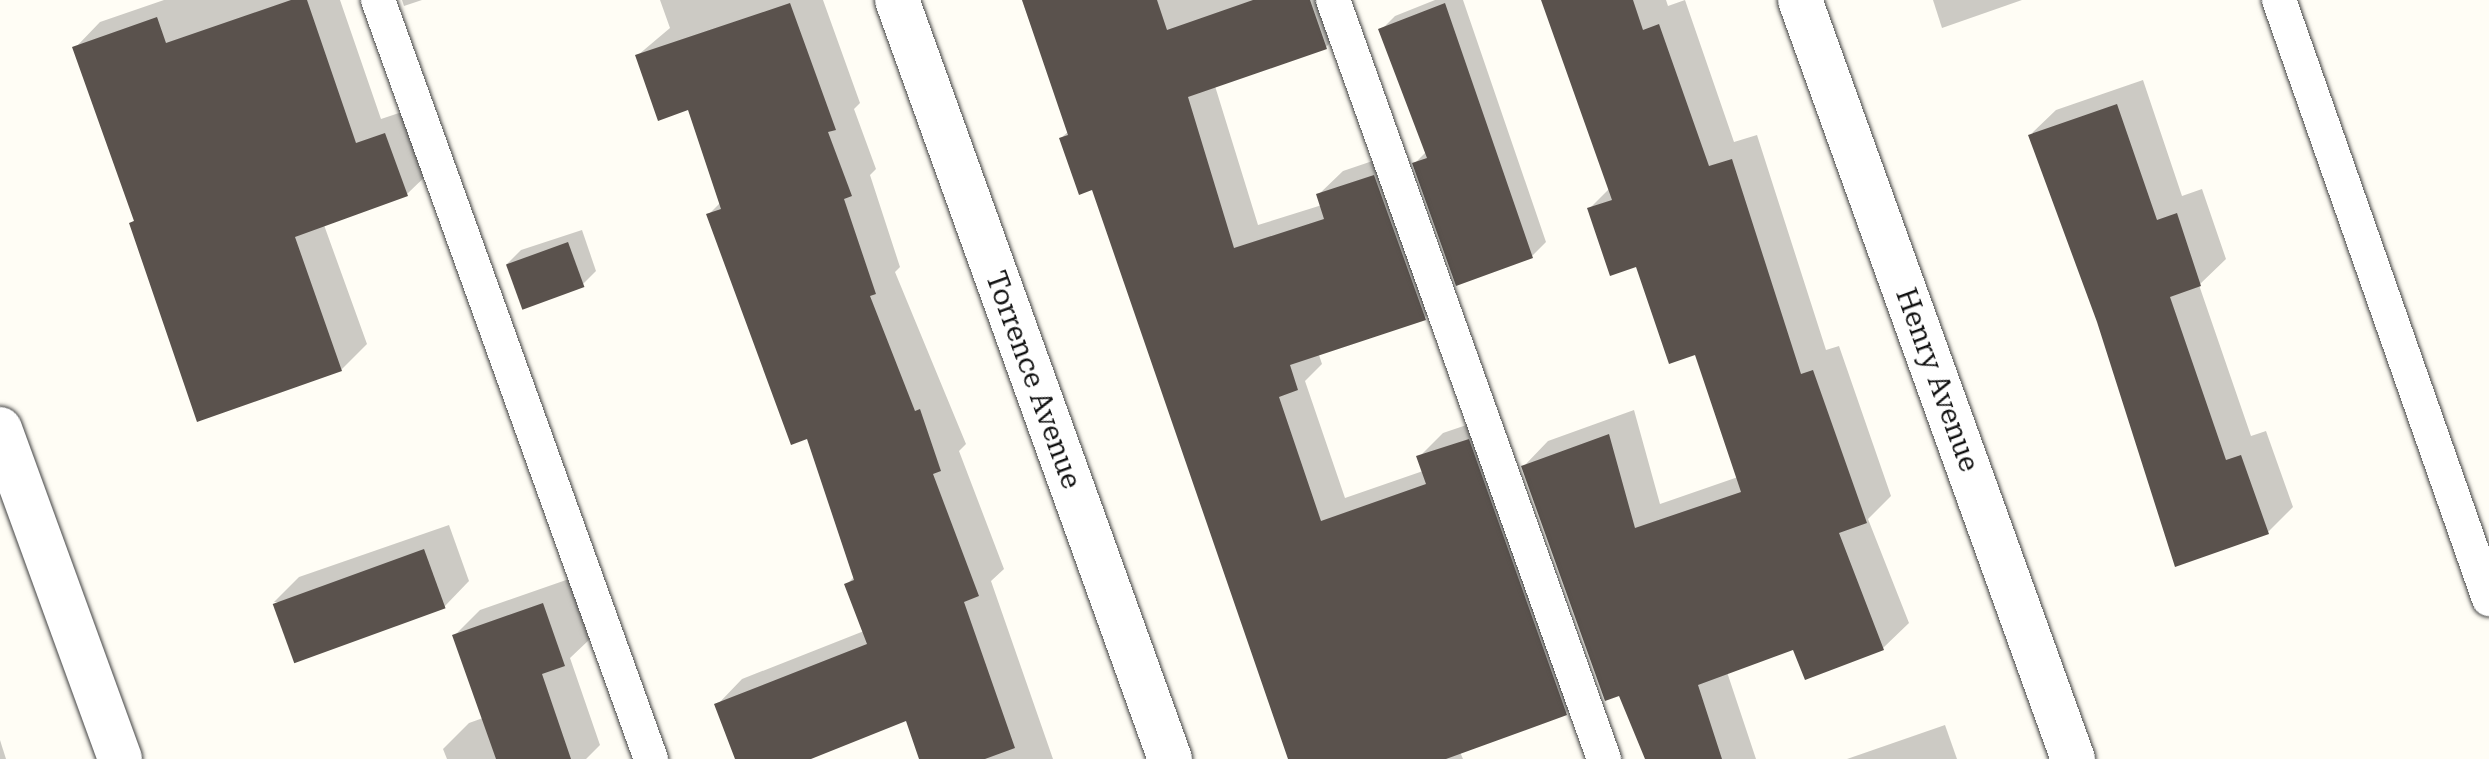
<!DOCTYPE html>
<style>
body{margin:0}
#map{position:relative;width:2489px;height:759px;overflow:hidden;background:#fffdf5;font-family:"Roboto Serif",serif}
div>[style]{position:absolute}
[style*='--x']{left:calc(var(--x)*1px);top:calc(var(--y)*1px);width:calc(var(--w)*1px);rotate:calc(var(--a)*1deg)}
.shadow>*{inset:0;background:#0003}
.building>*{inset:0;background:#5a524d;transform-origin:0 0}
.roads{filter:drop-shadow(0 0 2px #444) drop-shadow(0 0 2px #444)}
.lane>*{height:34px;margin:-17px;padding:0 17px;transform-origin:17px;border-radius:17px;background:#fff}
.street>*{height:44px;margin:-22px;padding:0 22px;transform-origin:22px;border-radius:22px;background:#fff}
span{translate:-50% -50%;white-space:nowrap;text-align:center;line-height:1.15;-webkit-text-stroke:8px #fff;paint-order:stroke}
.street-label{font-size:28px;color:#111}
</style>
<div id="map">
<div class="shadow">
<div style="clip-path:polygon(164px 0,340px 0,381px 119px,411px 109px,433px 169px,407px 194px,324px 225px,367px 344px,341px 370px,131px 223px,136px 219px,75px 48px,100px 22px)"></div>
<div style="clip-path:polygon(402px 0,422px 0,404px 6px)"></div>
<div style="clip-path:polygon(660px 0,823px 0,860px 103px,854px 109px,876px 169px,870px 175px,900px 267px,895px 272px,966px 444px,959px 451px,1004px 569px,991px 581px,1053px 759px,921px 759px,907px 719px,806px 759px,738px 759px,717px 705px,742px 679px,864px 631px,846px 585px,855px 576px,808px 437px,708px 215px,721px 202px,689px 108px,638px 55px,670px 28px)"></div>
<div style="clip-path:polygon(1022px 0,1342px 0,1350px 23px,1326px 47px,1215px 86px,1258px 225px,1322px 205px,1318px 195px,1343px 171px,1399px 152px,1449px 294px,1424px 318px,1319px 355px,1322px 364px,1305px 381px,1345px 498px,1423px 471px,1419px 457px,1443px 433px,1493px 416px,1590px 689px,1566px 713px,1460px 752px,1463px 759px,1289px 759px,1093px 188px,1061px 138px,1069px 131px)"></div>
<div style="clip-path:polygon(1435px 0,1463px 0,1546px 242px,1532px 256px,1415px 163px,1427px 151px,1381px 30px,1395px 16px)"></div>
<div style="clip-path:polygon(1543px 0,1666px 0,1668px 6px,1685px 0,1734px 142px,1757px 135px,1826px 350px,1839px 346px,1891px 496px,1868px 519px,1909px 623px,1883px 648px,1806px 677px,1794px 647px,1727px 672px,1756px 759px,1647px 759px,1523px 467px,1548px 441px,1634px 410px,1660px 504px,1738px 477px,1697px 353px,1638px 264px,1590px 208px,1610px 188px)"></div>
<div style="clip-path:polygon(1933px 0,2022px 0,1942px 28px)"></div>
<div style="clip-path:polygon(2143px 80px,2182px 196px,2202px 189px,2226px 259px,2199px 285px,2251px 436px,2266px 431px,2293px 507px,2268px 532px,2099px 321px,2030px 135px,2056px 110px)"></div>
<div style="clip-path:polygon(582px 230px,596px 271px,582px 285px,507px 264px,521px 250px)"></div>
<div style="clip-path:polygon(449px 525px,469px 581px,444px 607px,274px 602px,299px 577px)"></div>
<div style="clip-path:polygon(569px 579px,590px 639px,570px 658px,600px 745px,586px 759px,447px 759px,443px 749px,469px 723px,483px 718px,454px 636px,480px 610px)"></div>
<div style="clip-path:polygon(1945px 725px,1957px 759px,1847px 759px)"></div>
<div style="clip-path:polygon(0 740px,6px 759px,0 759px)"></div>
</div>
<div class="building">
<div style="clip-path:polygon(291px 0,307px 0,356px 143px,385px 133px,408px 196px,295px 237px,342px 371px,197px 422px,129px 223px,134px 221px,72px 47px,157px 17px,166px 43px)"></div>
<div style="clip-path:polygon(1022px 0,1157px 0,1167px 30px,1253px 0,1310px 0,1327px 49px,1188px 97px,1234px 248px,1324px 219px,1316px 194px,1374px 175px,1426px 320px,1290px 365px,1298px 390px,1279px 397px,1321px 521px,1426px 484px,1416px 456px,1469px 439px,1567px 715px,1446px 759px,1288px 759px,1092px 190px,1079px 195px,1059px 138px,1068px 135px)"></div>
<div style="clip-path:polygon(1541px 0,1633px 0,1643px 30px,1659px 24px,1709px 166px,1732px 159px,1801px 374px,1813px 370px,1867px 523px,1839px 533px,1884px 650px,1805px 680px,1793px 650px,1698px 685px,1722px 759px,1645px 759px,1619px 696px,1605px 701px,1521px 466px,1609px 434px,1635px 528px,1741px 492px,1695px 355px,1669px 364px,1636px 267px,1610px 276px,1587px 208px,1612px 200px)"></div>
<div style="clip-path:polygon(790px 3px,836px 130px,828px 132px,852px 196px,844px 199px,876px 294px,870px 296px,915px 411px,920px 409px,941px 471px,933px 474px,979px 596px,964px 602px,1015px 748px,985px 759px,919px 759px,906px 721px,811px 759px,735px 759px,714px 704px,867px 644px,844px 584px,854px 580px,807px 439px,791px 445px,706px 214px,721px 209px,688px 110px,658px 121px,635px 55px)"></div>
<div style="clip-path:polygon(1445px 3px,1533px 258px,1456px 286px,1412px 163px,1427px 158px,1378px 29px)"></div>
<div style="clip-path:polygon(2117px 104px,2157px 220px,2177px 213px,2201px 286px,2170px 297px,2226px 460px,2241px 455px,2269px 534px,2175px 567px,2097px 322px,2028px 135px)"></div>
<div style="left:568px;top:242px;width:48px;height:66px;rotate:70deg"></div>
<div style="left:424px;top:549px;width:63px;height:161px;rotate:70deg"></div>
<div style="clip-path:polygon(543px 603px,565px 666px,542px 674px,571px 759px,496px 759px,452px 635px)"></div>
</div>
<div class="roads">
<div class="lane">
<div style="--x:378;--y:0;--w:807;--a:70.22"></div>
<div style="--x:1333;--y:0;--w:806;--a:70.35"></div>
<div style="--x:2279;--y:0;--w:635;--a:70.68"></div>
</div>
<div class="street">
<div style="--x:897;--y:0;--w:807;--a:70.22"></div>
<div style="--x:1800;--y:0;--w:807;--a:70.22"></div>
<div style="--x:0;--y:429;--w:351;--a:70"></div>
</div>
</div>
<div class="street-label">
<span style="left:1033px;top:380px;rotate:70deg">Torrence Avenue</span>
<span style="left:1937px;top:380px;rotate:70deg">Henry Avenue</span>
</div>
</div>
